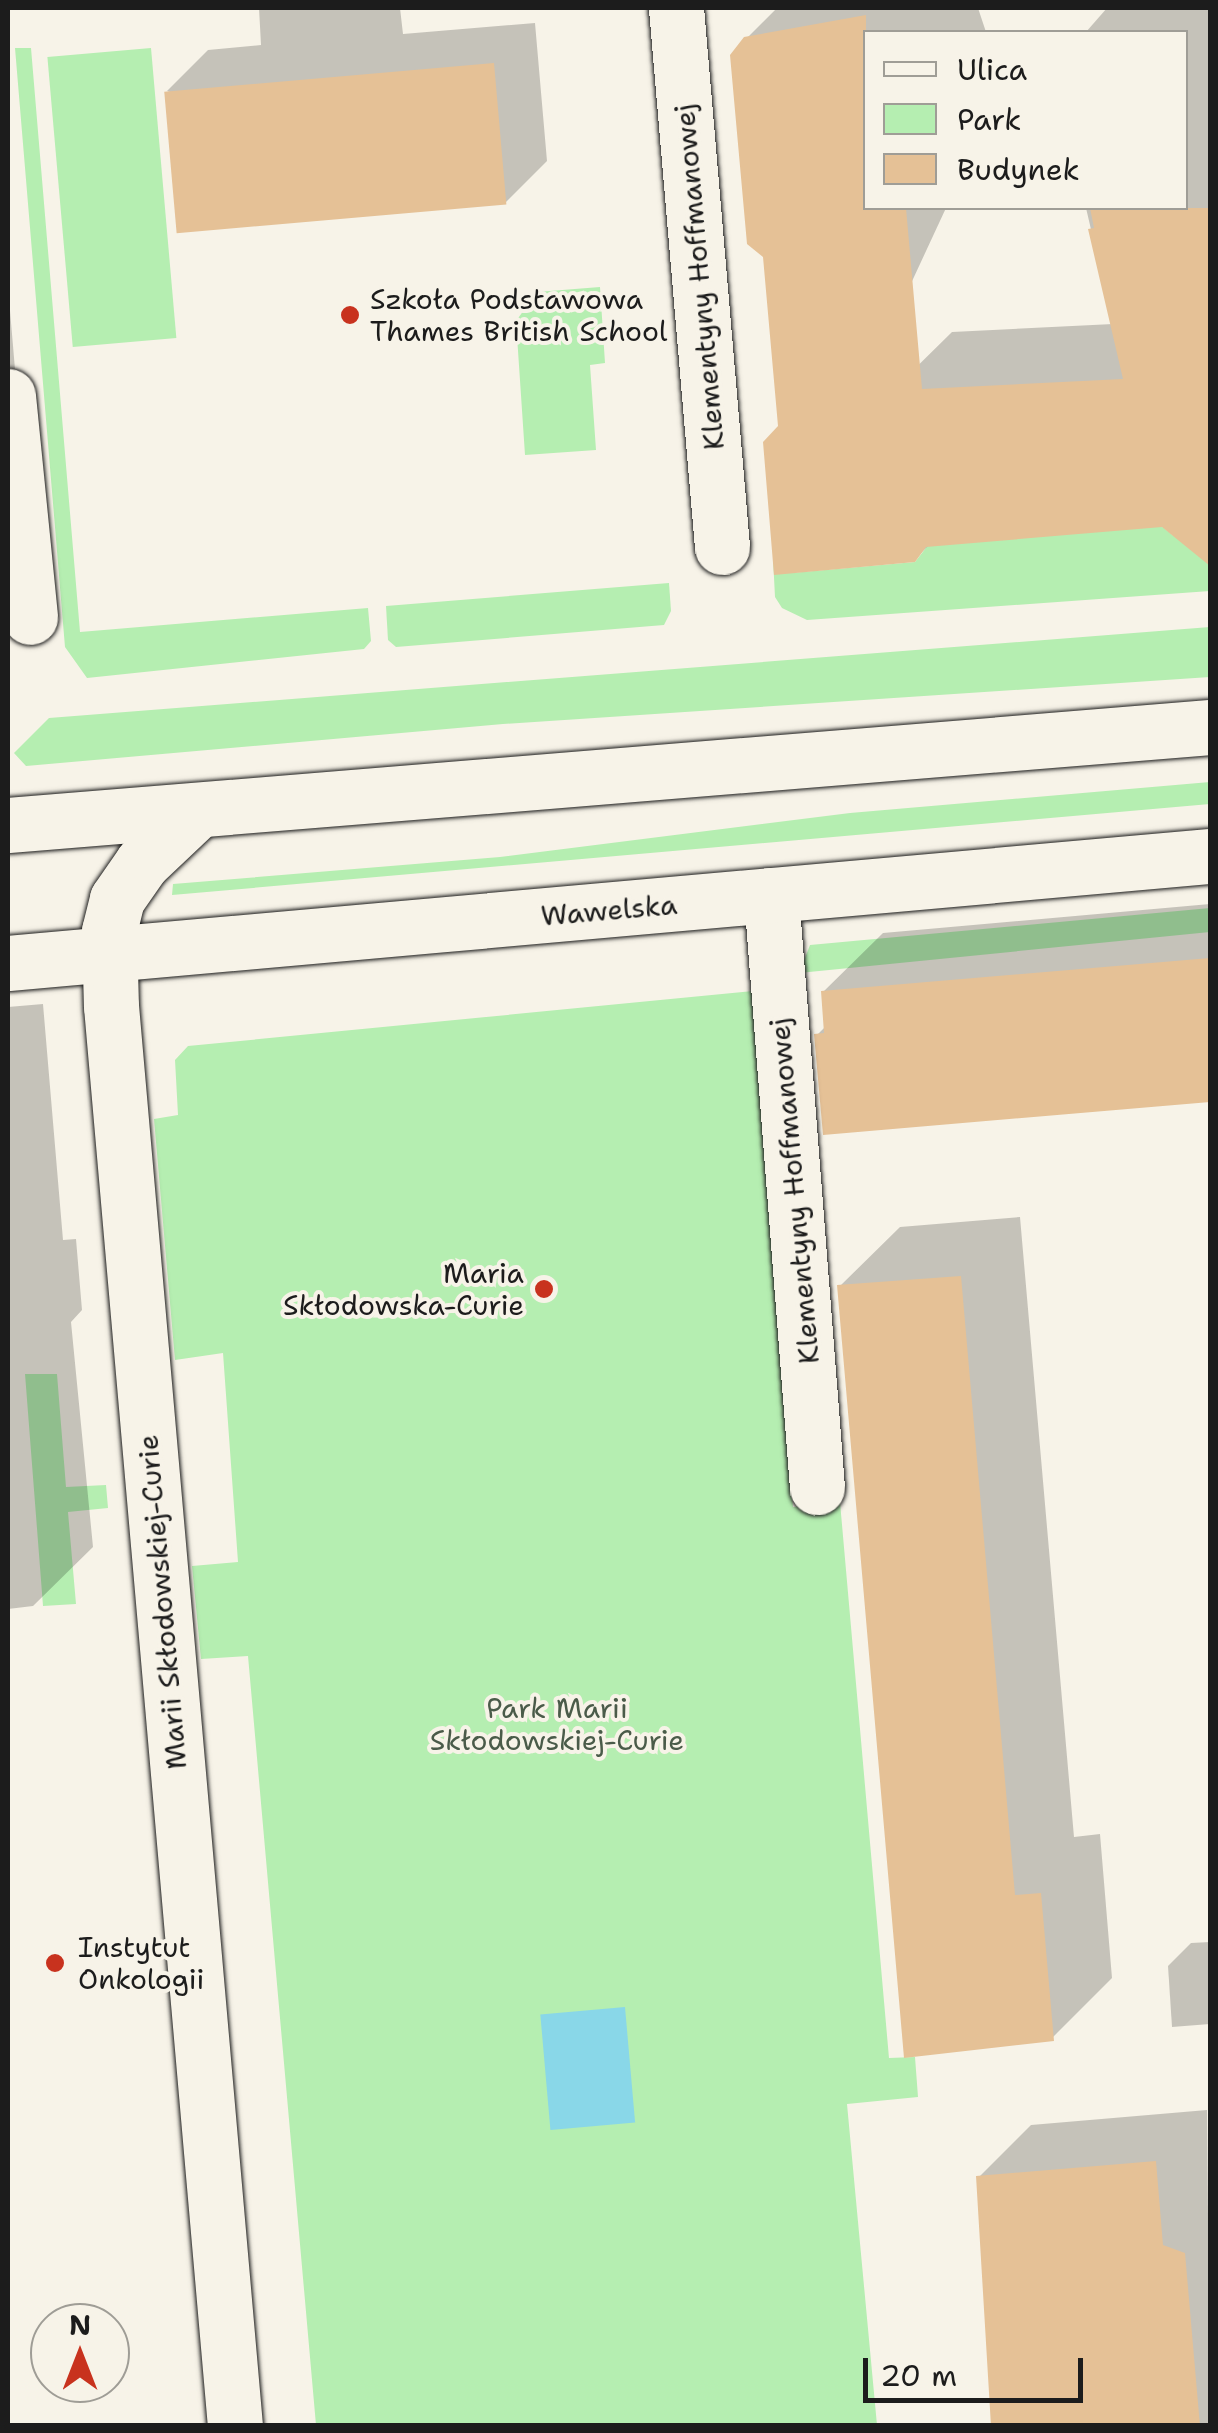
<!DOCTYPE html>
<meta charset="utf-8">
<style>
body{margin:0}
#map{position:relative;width:1218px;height:2433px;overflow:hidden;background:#f7f3e8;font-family:"Shantell Sans",sans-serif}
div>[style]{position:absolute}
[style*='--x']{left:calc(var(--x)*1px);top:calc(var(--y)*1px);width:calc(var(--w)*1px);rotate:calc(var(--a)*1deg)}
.green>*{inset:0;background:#b5eeb1;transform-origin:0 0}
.water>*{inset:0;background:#89d7e8;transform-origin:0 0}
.shadow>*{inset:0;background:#0003}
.building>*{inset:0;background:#e5c196;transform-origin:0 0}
.roads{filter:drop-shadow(0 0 2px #1c1c1c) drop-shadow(0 0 2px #1c1c1c)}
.minor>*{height:55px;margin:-27.5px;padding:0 27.5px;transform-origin:27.5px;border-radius:27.5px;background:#f7f3e8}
.primary>*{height:55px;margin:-27.5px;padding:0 27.5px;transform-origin:27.5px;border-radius:27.5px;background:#f7f3e8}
.dots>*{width:28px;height:28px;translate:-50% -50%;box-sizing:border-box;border:5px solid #f7f3e8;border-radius:50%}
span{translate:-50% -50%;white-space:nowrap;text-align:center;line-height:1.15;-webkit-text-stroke:8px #f7f3e8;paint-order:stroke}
.street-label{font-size:28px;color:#1c1c1c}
.poi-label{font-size:28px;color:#1c1c1c}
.left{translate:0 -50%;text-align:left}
.right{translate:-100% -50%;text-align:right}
.park-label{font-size:28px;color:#4a5b49}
.frame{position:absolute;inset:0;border:10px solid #1c1c1c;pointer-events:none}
.legend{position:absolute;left:863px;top:30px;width:325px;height:180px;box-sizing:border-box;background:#f7f3e8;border:2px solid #9f9d96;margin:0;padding:12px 18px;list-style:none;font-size:30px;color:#1c1c1c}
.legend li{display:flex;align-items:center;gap:20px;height:50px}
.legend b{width:50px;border:2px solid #9f9d96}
.north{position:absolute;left:30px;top:2303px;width:100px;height:100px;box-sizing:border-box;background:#f7f3e8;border:2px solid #9f9d96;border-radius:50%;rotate:0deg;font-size:28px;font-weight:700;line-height:40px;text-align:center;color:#1c1c1c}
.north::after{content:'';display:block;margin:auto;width:35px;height:45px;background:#c8321e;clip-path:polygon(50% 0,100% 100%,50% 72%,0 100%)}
.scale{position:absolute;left:863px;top:2358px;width:220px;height:45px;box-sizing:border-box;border:5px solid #1c1c1c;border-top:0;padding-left:12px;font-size:30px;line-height:35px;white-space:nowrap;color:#1c1c1c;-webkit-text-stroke:8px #f7f3e8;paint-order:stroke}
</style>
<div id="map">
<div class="green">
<div style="clip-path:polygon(15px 48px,31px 48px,80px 632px,368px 608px,371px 641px,364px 649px,87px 678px,65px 647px)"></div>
<div style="left:151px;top:48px;width:291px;height:104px;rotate:85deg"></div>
<div style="clip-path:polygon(600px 287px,605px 363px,590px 365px,596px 450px,525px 455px,516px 321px,537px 292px)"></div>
<div style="clip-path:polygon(1160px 525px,1175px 537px,1210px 535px,1210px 591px,807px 620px,782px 608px,775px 597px,773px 558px,791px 573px,915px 562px,929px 544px)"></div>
<div style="clip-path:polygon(669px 583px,671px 611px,664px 625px,396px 647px,388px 640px,386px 606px)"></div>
<div style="clip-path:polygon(1210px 627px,1210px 677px,503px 724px,26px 766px,14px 753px,49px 718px)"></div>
<div style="clip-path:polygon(1210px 782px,1210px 804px,172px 895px,173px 884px,500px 857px,850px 813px)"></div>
<div style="clip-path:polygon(1210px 908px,1210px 932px,799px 973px,810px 945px)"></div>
<div style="clip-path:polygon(753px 991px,793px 1507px,840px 1502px,889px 2058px,915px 2057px,918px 2097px,847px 2104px,877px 2425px,316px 2425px,248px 1656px,201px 1659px,192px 1566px,238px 1562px,223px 1353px,175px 1360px,154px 1119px,178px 1115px,175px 1060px,188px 1046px)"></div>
<div style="clip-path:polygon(25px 1374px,57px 1374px,66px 1487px,106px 1485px,108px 1508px,68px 1512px,76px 1604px,43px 1606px)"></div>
</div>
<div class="water">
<div style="left:625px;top:2007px;width:116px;height:85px;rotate:85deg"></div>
</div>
<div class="shadow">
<div style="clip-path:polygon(259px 8px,400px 8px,403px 34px,535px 23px,547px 161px,506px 202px,167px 91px,208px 50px,261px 45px)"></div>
<div style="clip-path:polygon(777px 8px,978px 8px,986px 32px,866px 32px,866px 208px,946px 208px,843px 430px,746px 39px)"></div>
<div style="clip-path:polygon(1107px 8px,1210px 8px,1210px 532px,1176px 535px,1163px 524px,930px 544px,914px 560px,891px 392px,952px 332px,1113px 324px,1086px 208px,1186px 208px,1186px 32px,1086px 32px)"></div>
<div style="clip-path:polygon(8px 287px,33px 581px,8px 606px)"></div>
<div style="clip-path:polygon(1210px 904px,1210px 1100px,825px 1133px,817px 1035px,826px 1026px,823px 992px,883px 933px)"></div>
<div style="clip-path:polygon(43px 1004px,63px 1240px,76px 1239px,82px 1310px,71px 1322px,93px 1547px,33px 1606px,8px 1609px,8px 1007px)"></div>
<div style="clip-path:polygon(1020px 1217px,1074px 1837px,1100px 1834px,1112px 1978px,1052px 2038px,840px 1286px,900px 1227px)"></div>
<div style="clip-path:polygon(1210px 1942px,1210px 2024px,1172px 2027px,1168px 1966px,1191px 1943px)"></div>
<div style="clip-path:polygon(1207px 2110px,1210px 2426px,993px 2426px,979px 2177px,1031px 2125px)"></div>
</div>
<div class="building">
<div style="clip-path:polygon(866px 15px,866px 208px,906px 208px,922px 389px,1123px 379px,1088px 229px,1094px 228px,1090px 208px,1210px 208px,1210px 566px,1162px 527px,926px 547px,915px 562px,774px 575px,763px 442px,778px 426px,763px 257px,747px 244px,730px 55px,744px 37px)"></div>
<div style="left:494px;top:63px;width:142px;height:331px;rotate:85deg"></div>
<div style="clip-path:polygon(1210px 958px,1210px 1102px,823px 1135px,814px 1034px,824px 1033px,821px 991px)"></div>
<div style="clip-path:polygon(961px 1276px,1015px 1895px,1041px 1893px,1054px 2041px,904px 2058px,837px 1285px)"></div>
<div style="clip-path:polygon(1156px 2161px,1163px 2245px,1185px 2253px,1200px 2426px,991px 2426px,976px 2176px)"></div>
</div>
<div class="roads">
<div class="minor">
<div style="--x:676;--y:8;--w:541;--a:85.12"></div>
<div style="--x:8;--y:396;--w:222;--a:84.3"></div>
<div style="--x:197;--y:811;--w:76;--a:136.6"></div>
<div style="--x:142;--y:863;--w:44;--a:124.8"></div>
<div style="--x:117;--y:899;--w:33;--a:104"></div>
<div style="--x:109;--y:931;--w:75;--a:88.5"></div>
<div style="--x:111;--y:1006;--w:1425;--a:85.01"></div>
<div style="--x:771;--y:895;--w:594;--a:85.56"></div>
</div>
<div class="primary">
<div style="--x:8;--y:825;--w:1206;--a:-4.66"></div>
<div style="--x:8;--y:963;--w:1207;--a:-5.09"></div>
</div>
</div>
<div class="dots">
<div style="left:350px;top:315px;background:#c8321e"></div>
<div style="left:544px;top:1289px;background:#c8321e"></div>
<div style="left:55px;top:1963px;background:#c8321e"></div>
</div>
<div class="street-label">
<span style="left:699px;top:277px;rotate:-95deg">Klementyny Hoffmanowej</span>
<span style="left:609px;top:910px;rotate:-5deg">Wawelska</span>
<span style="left:794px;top:1191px;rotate:-95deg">Klementyny Hoffmanowej</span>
<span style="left:162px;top:1602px;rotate:-95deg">Marii Skłodowskiej-Curie</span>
</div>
<div class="poi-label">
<span class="left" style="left:370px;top:315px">Szkoła Podstawowa<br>Thames British School</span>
<span class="right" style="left:524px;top:1289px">Maria<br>Skłodowska-Curie</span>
<span class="left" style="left:78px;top:1963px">Instytut<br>Onkologii</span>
</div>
<div class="park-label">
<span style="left:557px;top:1724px">Park Marii<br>Skłodowskiej-Curie</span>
</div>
<div class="frame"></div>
<ul class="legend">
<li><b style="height:12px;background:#f7f3e8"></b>Ulica</li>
<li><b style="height:28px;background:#b5eeb1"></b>Park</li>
<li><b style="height:28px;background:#e5c196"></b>Budynek</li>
</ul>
<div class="north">N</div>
<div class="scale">20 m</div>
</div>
